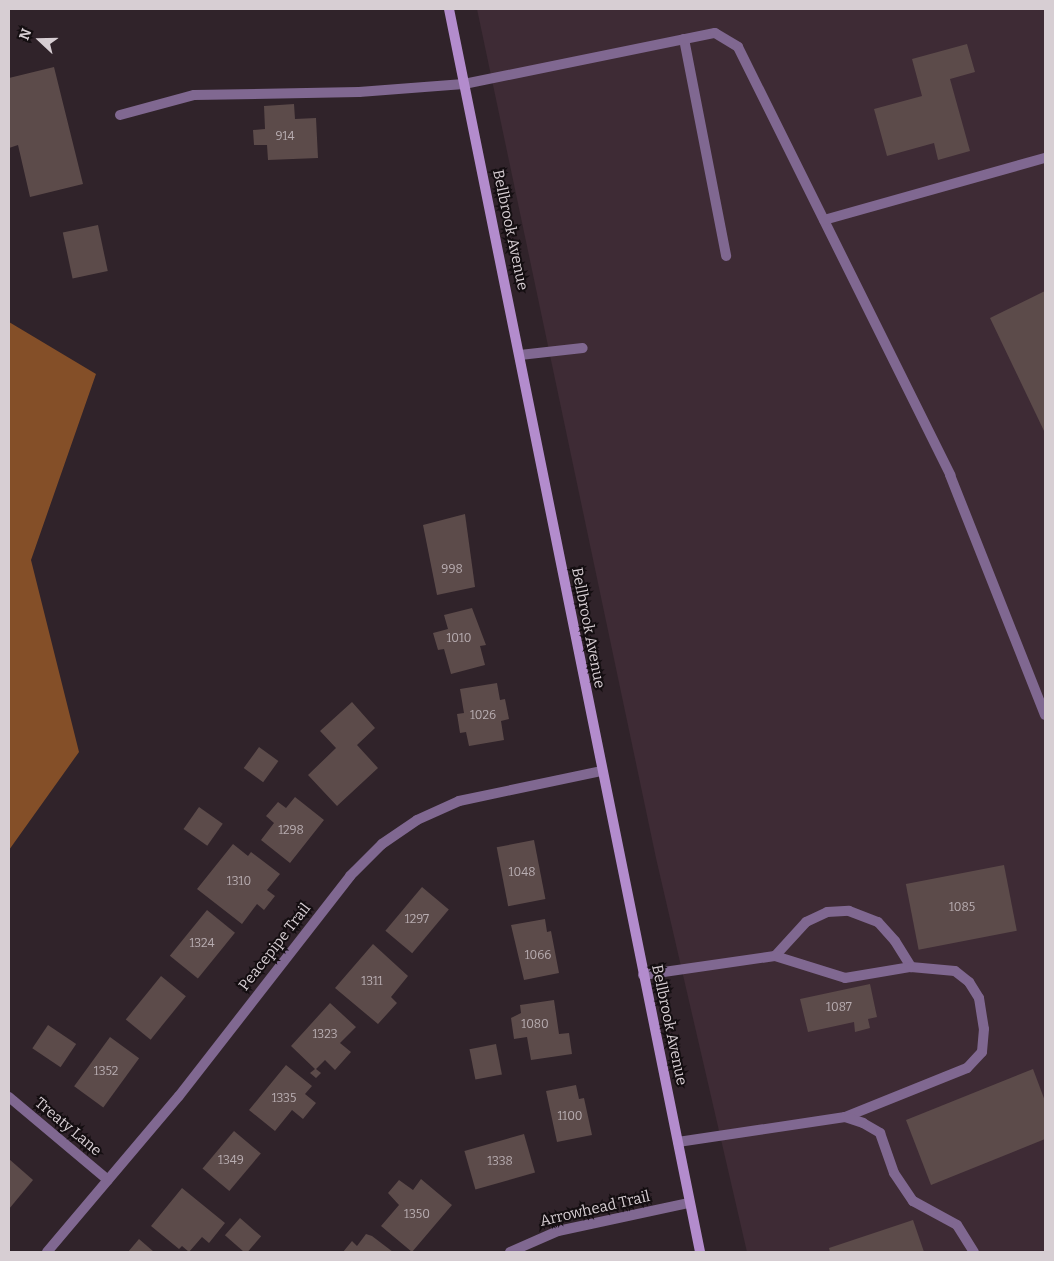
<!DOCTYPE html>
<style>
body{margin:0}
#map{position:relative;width:1054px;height:1261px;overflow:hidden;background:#30232a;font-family:Bitter,serif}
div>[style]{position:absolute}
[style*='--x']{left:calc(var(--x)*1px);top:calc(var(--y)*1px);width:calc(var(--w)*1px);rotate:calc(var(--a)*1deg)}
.built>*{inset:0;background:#3e2b35}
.forest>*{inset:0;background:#844f28}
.building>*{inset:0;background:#5c4b4a;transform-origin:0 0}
.lane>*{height:10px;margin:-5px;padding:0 5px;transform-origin:5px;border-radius:5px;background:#806891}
.street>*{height:10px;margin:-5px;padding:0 5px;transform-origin:5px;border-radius:5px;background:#806891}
.secondary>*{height:10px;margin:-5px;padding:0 5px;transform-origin:5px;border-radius:5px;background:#b38ccd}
span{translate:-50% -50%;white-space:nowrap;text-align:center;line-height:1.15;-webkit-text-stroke:4px #140e11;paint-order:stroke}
.number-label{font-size:12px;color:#b8adb1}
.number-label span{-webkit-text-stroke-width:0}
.street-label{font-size:15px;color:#d7ced3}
.frame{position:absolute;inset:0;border:10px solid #d7ced3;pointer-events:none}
.north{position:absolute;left:15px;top:15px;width:50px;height:50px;-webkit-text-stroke:4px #140e11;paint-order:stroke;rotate:291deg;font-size:14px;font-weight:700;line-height:20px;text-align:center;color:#d7ced3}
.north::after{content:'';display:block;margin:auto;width:18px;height:22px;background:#d7ced3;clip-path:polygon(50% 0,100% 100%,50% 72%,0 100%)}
</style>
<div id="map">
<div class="built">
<div style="clip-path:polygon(477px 9px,1045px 9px,1045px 1252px,747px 1252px,656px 858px)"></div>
</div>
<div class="forest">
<div style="clip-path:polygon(9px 322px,96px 374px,31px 560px,79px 752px,9px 850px)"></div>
</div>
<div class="building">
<div style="clip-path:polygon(967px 44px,975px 72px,950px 79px,970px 151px,938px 160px,934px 143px,887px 156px,874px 109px,922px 96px,912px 59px)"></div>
<div style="clip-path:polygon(54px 67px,83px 184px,30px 197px,18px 145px,9px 148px,9px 78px)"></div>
<div style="clip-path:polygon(294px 104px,295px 119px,316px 118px,318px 158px,268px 160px,267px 145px,254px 145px,253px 130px,265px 129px,264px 106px)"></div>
<div style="left:98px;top:225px;width:47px;height:36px;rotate:78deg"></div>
<div style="clip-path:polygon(1045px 291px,1045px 433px,990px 318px)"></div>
<div style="clip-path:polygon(465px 514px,475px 587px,437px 595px,423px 525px)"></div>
<div style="clip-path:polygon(472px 608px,486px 645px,480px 646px,485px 665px,451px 674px,444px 649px,438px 650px,433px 633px,448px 629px,444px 615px)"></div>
<div style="clip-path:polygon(497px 683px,500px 700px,505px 699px,509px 719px,501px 721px,504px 740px,469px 746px,466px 732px,460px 733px,457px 714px,464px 713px,460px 689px)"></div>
<div style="clip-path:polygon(352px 702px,375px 728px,357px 745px,378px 768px,337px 806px,308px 775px,336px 748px,320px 731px)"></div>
<div style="left:259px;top:747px;width:24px;height:26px;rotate:36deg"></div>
<div style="clip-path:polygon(295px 797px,324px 820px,290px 863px,261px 840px,274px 823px,266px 816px,278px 802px,286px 808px)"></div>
<div style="left:199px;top:807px;width:29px;height:27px;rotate:35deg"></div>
<div style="left:534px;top:840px;width:60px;height:38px;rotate:79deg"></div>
<div style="clip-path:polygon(233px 844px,248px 856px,251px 852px,280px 874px,267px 890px,275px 896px,264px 910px,257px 904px,242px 924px,197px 889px)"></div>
<div style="left:1004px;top:865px;width:67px;height:100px;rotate:79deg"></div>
<div style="left:422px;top:887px;width:35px;height:57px;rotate:40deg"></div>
<div style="left:207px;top:910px;width:36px;height:59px;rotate:39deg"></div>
<div style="clip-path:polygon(545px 919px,547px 932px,551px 931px,559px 973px,524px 980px,511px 925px)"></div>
<div style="clip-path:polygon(373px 944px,408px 976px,391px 997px,397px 1003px,378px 1024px,335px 988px)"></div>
<div style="left:161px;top:976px;width:32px;height:56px;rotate:39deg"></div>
<div style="clip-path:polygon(870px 984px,877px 1017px,868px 1019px,870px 1028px,855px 1032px,854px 1022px,808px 1032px,800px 999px)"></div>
<div style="clip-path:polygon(554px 1000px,559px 1034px,569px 1033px,572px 1054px,531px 1060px,527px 1037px,514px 1039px,511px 1018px,521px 1013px,520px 1005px)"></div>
<div style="clip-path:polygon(330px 1003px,356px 1027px,340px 1043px,351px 1052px,335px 1070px,325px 1060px,316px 1069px,321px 1073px,316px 1078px,310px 1073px,315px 1069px,291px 1046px)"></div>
<div style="left:48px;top:1025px;width:34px;height:28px;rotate:34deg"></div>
<div style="left:110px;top:1037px;width:36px;height:61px;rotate:36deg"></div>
<div style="left:496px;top:1044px;width:31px;height:27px;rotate:79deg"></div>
<div style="clip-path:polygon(286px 1065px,312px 1086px,305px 1094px,316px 1103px,303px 1119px,292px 1110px,275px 1131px,249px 1110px)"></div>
<div style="clip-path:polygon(1033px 1069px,1045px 1101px,1045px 1139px,931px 1185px,906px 1120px)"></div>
<div style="clip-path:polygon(576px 1085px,579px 1099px,584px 1098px,592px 1135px,557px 1142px,546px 1091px)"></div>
<div style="left:234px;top:1131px;width:35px;height:49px;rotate:40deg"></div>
<div style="left:524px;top:1134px;width:40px;height:62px;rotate:74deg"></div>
<div style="clip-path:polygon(9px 1159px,33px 1180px,9px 1209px)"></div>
<div style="clip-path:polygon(421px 1179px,452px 1205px,412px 1252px,381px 1226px,399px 1205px,388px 1193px,399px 1180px,413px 1190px)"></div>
<div style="clip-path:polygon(182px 1188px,225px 1223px,209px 1243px,202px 1237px,189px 1252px,182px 1246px,179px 1249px,151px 1226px)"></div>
<div style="left:240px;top:1218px;width:28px;height:23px;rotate:41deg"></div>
<div style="clip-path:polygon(913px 1220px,924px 1252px,830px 1252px,829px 1248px)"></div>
<div style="clip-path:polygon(366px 1234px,372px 1236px,393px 1252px,343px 1252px,352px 1241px,357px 1246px)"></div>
<div style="clip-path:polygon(139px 1239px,154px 1252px,128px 1252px)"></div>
</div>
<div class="lane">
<div style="--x:684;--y:39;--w:221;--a:79"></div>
<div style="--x:120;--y:115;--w:77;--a:-15.1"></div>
<div style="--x:194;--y:95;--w:165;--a:-1"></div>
<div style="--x:359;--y:92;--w:105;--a:-4.4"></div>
<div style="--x:464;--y:84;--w:256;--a:-11.5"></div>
<div style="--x:715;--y:33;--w:27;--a:31"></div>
<div style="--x:738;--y:47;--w:478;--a:63.6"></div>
<div style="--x:950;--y:475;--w:258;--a:68.4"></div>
<div style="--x:824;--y:220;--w:230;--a:-15.7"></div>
<div style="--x:520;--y:355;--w:63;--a:-6.3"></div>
<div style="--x:775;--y:956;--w:46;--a:-47.6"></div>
<div style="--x:806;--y:922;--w:23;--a:-25"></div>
<div style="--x:827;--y:912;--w:22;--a:-3"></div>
<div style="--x:849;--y:911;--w:31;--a:21"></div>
<div style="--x:878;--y:922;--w:25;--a:48"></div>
<div style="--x:895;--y:941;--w:31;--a:58"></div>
<div style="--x:643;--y:975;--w:133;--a:-8.2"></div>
<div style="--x:775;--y:956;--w:73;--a:17.4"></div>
<div style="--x:845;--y:978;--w:67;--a:-9.5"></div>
<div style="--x:911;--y:967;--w:44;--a:5.2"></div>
<div style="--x:955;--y:971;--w:18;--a:38"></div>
<div style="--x:969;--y:982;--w:19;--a:58"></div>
<div style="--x:979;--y:998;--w:31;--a:81"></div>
<div style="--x:984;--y:1029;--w:23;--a:95"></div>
<div style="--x:982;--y:1052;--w:22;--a:133"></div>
<div style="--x:967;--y:1068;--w:131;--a:158.1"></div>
<div style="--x:678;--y:1142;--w:169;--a:-8.5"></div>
<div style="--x:845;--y:1117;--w:19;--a:18"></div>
<div style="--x:863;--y:1123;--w:20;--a:30"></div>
<div style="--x:880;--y:1133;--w:42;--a:70.7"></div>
<div style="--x:894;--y:1173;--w:34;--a:56"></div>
<div style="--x:913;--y:1201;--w:50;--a:28.6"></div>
<div style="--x:957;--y:1225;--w:32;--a:58"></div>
</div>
<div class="street">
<div style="--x:9;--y:1097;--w:129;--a:40"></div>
<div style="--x:47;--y:1252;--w:204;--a:-49.8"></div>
<div style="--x:179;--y:1096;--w:279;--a:-52.1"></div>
<div style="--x:350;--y:876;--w:45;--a:-45"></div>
<div style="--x:382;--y:844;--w:42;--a:-34.4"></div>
<div style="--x:417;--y:820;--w:46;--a:-24.3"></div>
<div style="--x:459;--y:801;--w:145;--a:-11.9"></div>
<div style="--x:510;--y:1252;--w:52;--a:-23.6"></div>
<div style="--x:558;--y:1231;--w:134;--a:-12.1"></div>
</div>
<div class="secondary">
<div style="--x:449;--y:9;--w:1268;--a:78.58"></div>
</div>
<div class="number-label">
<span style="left:285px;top:137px">914</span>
<span style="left:452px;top:570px">998</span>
<span style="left:459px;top:639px">1010</span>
<span style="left:483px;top:716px">1026</span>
<span style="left:291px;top:831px">1298</span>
<span style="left:522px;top:873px">1048</span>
<span style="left:239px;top:882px">1310</span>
<span style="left:962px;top:908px">1085</span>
<span style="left:417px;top:920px">1297</span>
<span style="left:202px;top:944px">1324</span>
<span style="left:538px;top:956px">1066</span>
<span style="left:372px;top:982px">1311</span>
<span style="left:839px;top:1008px">1087</span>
<span style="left:535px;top:1025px">1080</span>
<span style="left:325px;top:1035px">1323</span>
<span style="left:106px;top:1072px">1352</span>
<span style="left:284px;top:1099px">1335</span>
<span style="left:570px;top:1117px">1100</span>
<span style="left:231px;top:1161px">1349</span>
<span style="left:500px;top:1162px">1338</span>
<span style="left:417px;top:1215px">1350</span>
</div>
<div class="street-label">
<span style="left:510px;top:230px;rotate:78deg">Bellbrook Avenue</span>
<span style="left:588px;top:628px;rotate:79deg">Bellbrook Avenue</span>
<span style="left:275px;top:947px;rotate:-52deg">Peacepipe Trail</span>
<span style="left:669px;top:1025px;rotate:78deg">Bellbrook Avenue</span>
<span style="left:68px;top:1127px;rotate:40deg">Treaty Lane</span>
<span style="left:595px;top:1209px;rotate:-13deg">Arrowhead Trail</span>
</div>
<div class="frame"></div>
<div class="north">N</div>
</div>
